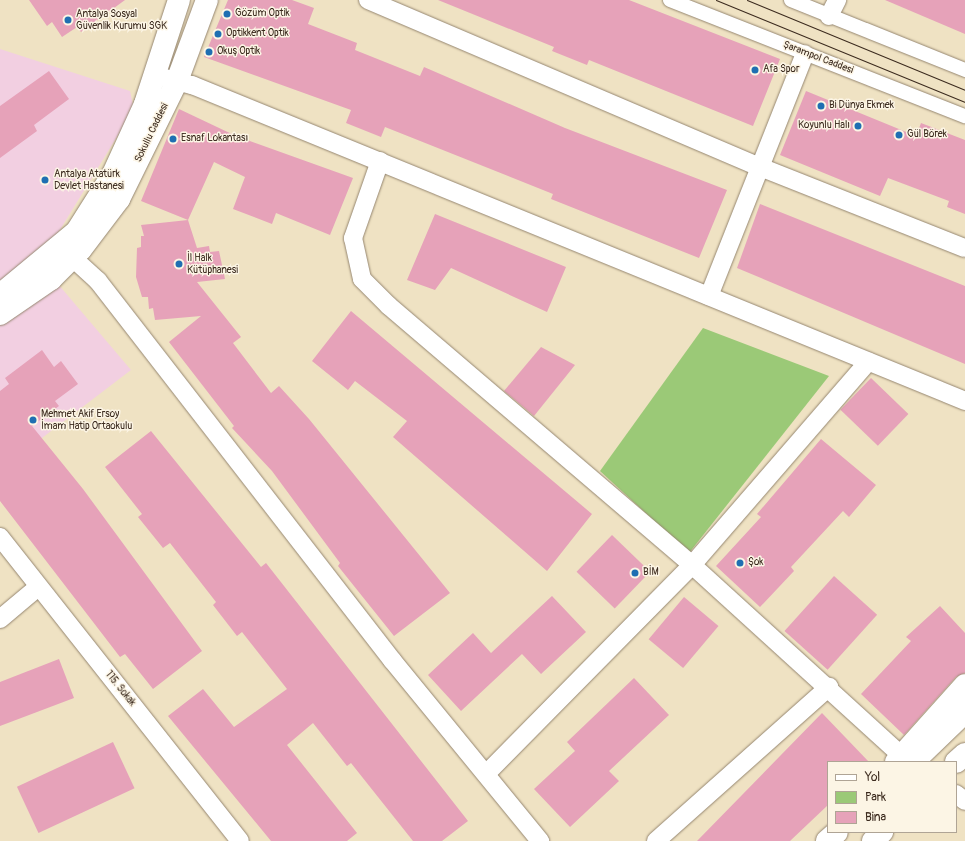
<!DOCTYPE html>
<meta charset="utf-8">
<style>
body{margin:0}
#map{position:relative;width:965px;height:841px;overflow:hidden;background:#efe2c3;font-family:Pangolin,sans-serif}
div>[style]{position:absolute}
[style*='--x']{left:calc(var(--x)*1px);top:calc(var(--y)*1px);width:calc(var(--w)*1px);rotate:calc(var(--a)*1deg)}
.built>*{inset:0;background:#f2cfe1}
.green>*{inset:0;background:#9bc977}
.building>*{inset:0;background:#e6a2b9;transform-origin:0 0}
.roads{filter:drop-shadow(0 0 1px #958670) drop-shadow(0 0 1px #958670)}
.pedestrian>*{height:14px;margin:-7px;padding:0 7px;transform-origin:7px;border-radius:7px;background:#fff}
.minor>*{height:18px;margin:-9px;padding:0 9px;transform-origin:9px;border-radius:9px;background:#fff}
.secondary>*{height:22px;margin:-11px;padding:0 11px;transform-origin:11px;border-radius:11px;background:#fff}
.primary>*{height:22px;margin:-11px;padding:0 11px;transform-origin:11px;border-radius:11px;background:#fff}
.tram>*{height:1px;margin:-0.5px;padding:0 0.5px;transform-origin:0.5px;border-radius:0.5px;background:#3b2a1e}
.dots>*{width:11px;height:11px;translate:-50% -50%;box-sizing:border-box;border:2px solid #fcf5e5;border-radius:50%}
span{translate:-50% -50%;white-space:nowrap;text-align:center;line-height:1.15;-webkit-text-stroke:3px #fcf5e5;paint-order:stroke}
.poi-label{font-size:10px;color:#3b2a1e}
.left{translate:0 -50%;text-align:left}
.right{translate:-100% -50%;text-align:right}
.street-label{font-size:10px;color:#3b2a1e}
.legend{position:absolute;left:827px;top:761px;width:130px;height:72px;box-sizing:border-box;background:#fcf5e5;border:1px solid #afa495;margin:0;padding:5px 7px;list-style:none;font-size:12px;color:#3b2a1e}
.legend li{display:flex;align-items:center;gap:8px;height:20px}
.legend b{width:20px;border:1px solid #afa495}
</style>
<div id="map">
<div class="built">
<div style="clip-path:polygon(0 49px,130px 91px,134px 109px,47px 251px,0 284px)"></div>
<div style="clip-path:polygon(58px 284px,131px 370px,0 470px,0 325px)"></div>
</div>
<div class="green">
<div style="clip-path:polygon(703px 328px,829px 376px,689px 553px,600px 471px)"></div>
</div>
<div class="building">
<div style="clip-path:polygon(29px 0,125px 0,81px 32px,77px 27px,62px 37px,52px 22px,47px 26px)"></div>
<div style="clip-path:polygon(228px 0,292px 0,314px 8px,308px 24px,357px 43px,355px 50px,420px 76px,424px 67px,565px 128px,727px 190px,699px 258px,551px 199px,553px 194px,385px 127px,381px 137px,346px 123px,351px 110px,204px 57px)"></div>
<div style="clip-path:polygon(438px 0,629px 0,780px 59px,753px 126px,589px 60px,587px 65px,552px 51px,554px 47px)"></div>
<div style="clip-path:polygon(885px 0,965px 0,965px 34px)"></div>
<div style="clip-path:polygon(49px 71px,69px 99px,34px 125px,37px 131px,0 158px,0 106px)"></div>
<div style="clip-path:polygon(806px 91px,916px 136px,921px 123px,965px 140px,965px 214px,947px 207px,949px 201px,888px 178px,880px 196px,780px 155px)"></div>
<div style="clip-path:polygon(179px 109px,236px 136px,353px 178px,330px 235px,276px 213px,272px 224px,233px 209px,245px 177px,214px 162px,188px 220px,197px 248px,209px 246px,210px 252px,219px 251px,225px 279px,197px 282px,241px 337px,233px 343px,271px 393px,279px 386px,309px 419px,450px 593px,394px 636px,338px 566px,340px 563px,272px 471px,232px 428px,234px 426px,169px 342px,201px 316px,155px 320px,153px 308px,149px 309px,148px 297px,142px 297px,136px 277px,137px 248px,141px 247px,141px 236px,144px 236px,141px 225px,188px 220px,141px 201px)"></div>
<div style="clip-path:polygon(760px 204px,965px 286px,965px 364px,737px 268px)"></div>
<div style="clip-path:polygon(435px 214px,566px 267px,547px 312px,451px 268px,435px 290px,407px 280px)"></div>
<div style="clip-path:polygon(351px 311px,592px 514px,547px 571px,393px 437px,407px 421px,355px 381px,348px 390px,312px 361px)"></div>
<div style="clip-path:polygon(541px 347px,575px 365px,534px 416px,504px 391px)"></div>
<div style="clip-path:polygon(42px 350px,54px 367px,61px 361px,78px 384px,55px 401px,59px 406px,32px 426px,83px 489px,202px 651px,153px 689px,125px 654px,120px 657px,0 501px,0 391px,9px 384px,5px 378px)"></div>
<div style="left:871px;top:378px;width:52px;height:44px;rotate:44deg"></div>
<div style="clip-path:polygon(151px 431px,261px 567px,266px 563px,468px 821px,442px 841px,413px 841px,351px 763px,347px 766px,313px 723px,287px 745px,357px 833px,347px 841px,271px 841px,168px 716px,203px 689px,234px 727px,287px 689px,242px 632px,237px 636px,213px 605px,216px 602px,170px 543px,163px 548px,138px 517px,142px 514px,105px 467px)"></div>
<div style="clip-path:polygon(821px 439px,876px 485px,849px 517px,843px 511px,791px 567px,794px 571px,760px 607px,716px 566px,761px 517px,757px 514px)"></div>
<div style="left:612px;top:535px;width:53px;height:51px;rotate:44deg"></div>
<div style="left:834px;top:576px;width:58px;height:74px;rotate:42deg"></div>
<div style="clip-path:polygon(552px 596px,586px 632px,541px 674px,522px 654px,461px 711px,428px 675px,473px 633px,491px 653px)"></div>
<div style="left:684px;top:597px;width:45px;height:55px;rotate:40deg"></div>
<div style="clip-path:polygon(940px 606px,965px 633px,965px 673px,956px 677px,904px 735px,861px 694px,911px 641px,906px 637px)"></div>
<div style="clip-path:polygon(59px 659px,74px 698px,0 726px,0 682px)"></div>
<div style="clip-path:polygon(634px 678px,669px 715px,609px 771px,619px 781px,570px 827px,534px 789px,575px 751px,567px 742px)"></div>
<div style="clip-path:polygon(822px 713px,869px 762px,828px 762px,828px 805px,790px 841px,697px 841px)"></div>
<div style="left:113px;top:742px;width:51px;height:106px;rotate:65deg"></div>
</div>
<div class="roads">
<div class="pedestrian">
<div style="--x:670;--y:0;--w:317;--a:21.5"></div>
<div style="--x:791;--y:0;--w:188;--a:21.9"></div>
</div>
<div class="minor">
<div style="--x:368;--y:0;--w:426;--a:23.1"></div>
<div style="--x:760;--y:167;--w:220;--a:21.6"></div>
<div style="--x:829;--y:16;--w:18;--a:-63"></div>
<div style="--x:165;--y:78;--w:28;--a:15"></div>
<div style="--x:192;--y:85;--w:835;--a:22.23"></div>
<div style="--x:380;--y:161;--w:82;--a:109.3"></div>
<div style="--x:353;--y:238;--w:42;--a:77.6"></div>
<div style="--x:362;--y:279;--w:38;--a:45"></div>
<div style="--x:389;--y:306;--w:399;--a:40.5"></div>
<div style="--x:692;--y:565;--w:281;--a:42.3"></div>
<div style="--x:63;--y:249;--w:47;--a:42.4"></div>
<div style="--x:98;--y:281;--w:480;--a:52.2"></div>
<div style="--x:392;--y:660;--w:234;--a:50.7"></div>
<div style="--x:709;--y:296;--w:260;--a:-68.4"></div>
<div style="--x:0;--y:537;--w:387;--a:51.7"></div>
<div style="--x:0;--y:619;--w:50;--a:-40.1"></div>
<div style="--x:487;--y:773;--w:292;--a:-45.4"></div>
<div style="--x:692;--y:565;--w:269;--a:-49.1"></div>
<div style="--x:956;--y:794;--w:11;--a:38"></div>
<div style="--x:656;--y:841;--w:232;--a:-41.7"></div>
</div>
<div class="secondary">
<div style="--x:0;--y:295;--w:100;--a:-39.7"></div>
<div style="--x:77;--y:231;--w:67;--a:-57.7"></div>
<div style="--x:113;--y:174;--w:77;--a:-65.4"></div>
<div style="--x:145;--y:104;--w:109;--a:-71.9"></div>
<div style="--x:0;--y:314;--w:62;--a:-34.5"></div>
<div style="--x:51;--y:279;--w:42;--a:-45"></div>
<div style="--x:81;--y:249;--w:63;--a:-52.8"></div>
<div style="--x:119;--y:199;--w:131;--a:-63.8"></div>
<div style="--x:177;--y:81;--w:86;--a:-69.7"></div>
</div>
<div class="primary">
<div style="--x:896;--y:762;--w:103;--a:-48.1"></div>
<div style="--x:913;--y:762;--w:72;--a:-43.9"></div>
<div style="--x:956;--y:762;--w:12;--a:-42"></div>
<div style="--x:827;--y:841;--w:13;--a:-42"></div>
<div style="--x:873;--y:841;--w:13;--a:-45"></div>
</div>
</div>
<div class="tram">
<div style="--x:716;--y:0;--w:269;--a:22.3"></div>
<div style="--x:747;--y:0;--w:236;--a:22.4"></div>
</div>
<div class="dots">
<div style="left:227px;top:14px;background:#1f6fb2"></div>
<div style="left:68px;top:20px;background:#1f6fb2"></div>
<div style="left:218px;top:34px;background:#1f6fb2"></div>
<div style="left:209px;top:52px;background:#1f6fb2"></div>
<div style="left:755px;top:70px;background:#1f6fb2"></div>
<div style="left:821px;top:106px;background:#1f6fb2"></div>
<div style="left:858px;top:126px;background:#1f6fb2"></div>
<div style="left:899px;top:135px;background:#1f6fb2"></div>
<div style="left:173px;top:139px;background:#1f6fb2"></div>
<div style="left:45px;top:180px;background:#1f6fb2"></div>
<div style="left:179px;top:264px;background:#1f6fb2"></div>
<div style="left:33px;top:420px;background:#1f6fb2"></div>
<div style="left:740px;top:563px;background:#1f6fb2"></div>
<div style="left:635px;top:573px;background:#1f6fb2"></div>
</div>
<div class="poi-label">
<span class="left" style="left:76px;top:20px">Antalya Sosyal<br>Güvenlik Kurumu SGK</span>
<span class="left" style="left:235px;top:14px">Gözüm Optik</span>
<span class="left" style="left:226px;top:34px">Optikkent Optik</span>
<span class="left" style="left:217px;top:52px">Okuş Optik</span>
<span class="left" style="left:763px;top:70px">Afa Spor</span>
<span class="left" style="left:829px;top:106px">Bi Dünya Ekmek</span>
<span class="right" style="left:850px;top:126px">Koyunlu Halı</span>
<span class="left" style="left:907px;top:135px">Gül Börek</span>
<span class="left" style="left:181px;top:139px">Esnaf Lokantası</span>
<span class="left" style="left:54px;top:180px">Antalya Atatürk<br>Devlet Hastanesi</span>
<span class="left" style="left:187px;top:264px">İl Halk<br>Kütüphanesi</span>
<span class="left" style="left:41px;top:420px">Mehmet Akif Ersoy<br>İmam Hatip Ortaokulu</span>
<span class="left" style="left:748px;top:563px">Şok</span>
<span class="left" style="left:643px;top:573px">BİM</span>
</div>
<div class="street-label">
<span style="left:818px;top:58px;rotate:21deg">Şarampol Caddesi</span>
<span style="left:152px;top:133px;rotate:-64deg">Sokullu Caddesi</span>
<span style="left:120px;top:689px;rotate:51deg">115. Sokak</span>
</div>
<ul class="legend">
<li><b style="height:5px;background:#fff"></b>Yol</li>
<li><b style="height:11px;background:#9bc977"></b>Park</li>
<li><b style="height:11px;background:#e6a2b9"></b>Bina</li>
</ul>
</div>
